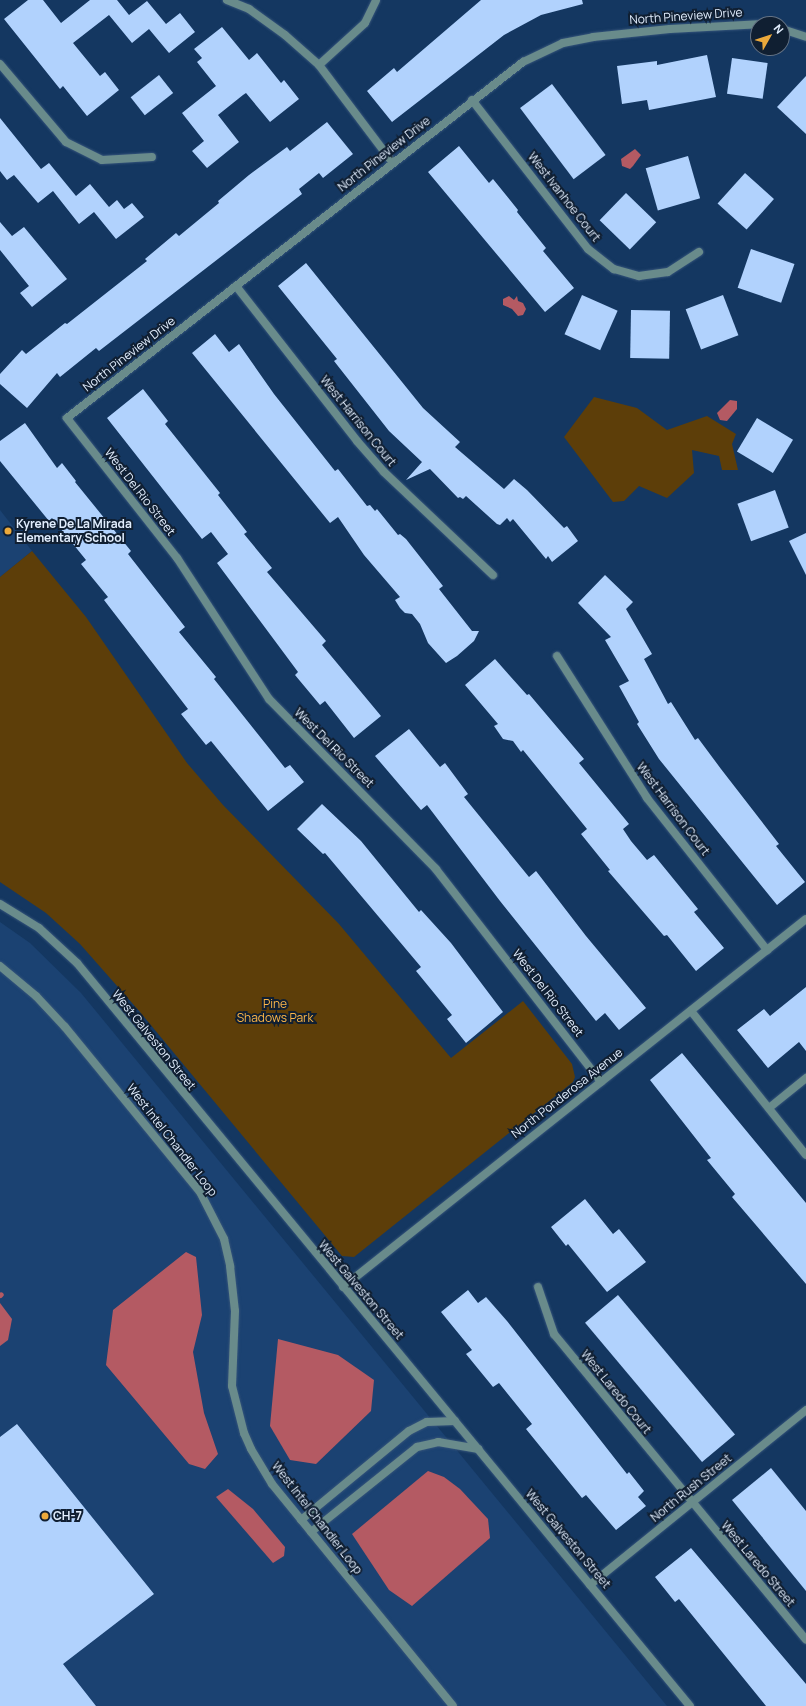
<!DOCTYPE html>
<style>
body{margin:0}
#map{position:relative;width:806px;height:1706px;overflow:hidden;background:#143761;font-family:Manrope,sans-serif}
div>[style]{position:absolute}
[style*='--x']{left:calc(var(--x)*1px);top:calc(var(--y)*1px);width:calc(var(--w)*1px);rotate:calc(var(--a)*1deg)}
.built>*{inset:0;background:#1b4272}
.green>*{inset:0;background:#5d3e09}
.water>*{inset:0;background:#b45a63}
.stream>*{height:5px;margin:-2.5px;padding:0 2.5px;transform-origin:2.5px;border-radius:2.5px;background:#b45a63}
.building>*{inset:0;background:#b1d2fd;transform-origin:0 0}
.roads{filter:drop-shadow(0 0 1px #35547a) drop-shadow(0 0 1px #35547a)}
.minor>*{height:8px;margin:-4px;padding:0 4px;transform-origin:4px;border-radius:4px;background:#698b8b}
.tertiary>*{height:8px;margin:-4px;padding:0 4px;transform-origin:4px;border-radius:4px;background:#698b8b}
.dots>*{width:11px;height:11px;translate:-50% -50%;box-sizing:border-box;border:2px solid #101f32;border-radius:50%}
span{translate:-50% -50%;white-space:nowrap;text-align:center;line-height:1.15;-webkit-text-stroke:4px #101f32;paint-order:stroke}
.street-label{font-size:12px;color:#e2eefe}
.poi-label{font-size:12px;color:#e2eefe;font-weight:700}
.left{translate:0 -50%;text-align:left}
.park-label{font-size:12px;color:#fdb749}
.north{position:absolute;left:750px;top:16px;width:40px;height:40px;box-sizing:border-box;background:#101f32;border:1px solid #647284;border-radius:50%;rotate:51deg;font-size:11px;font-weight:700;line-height:16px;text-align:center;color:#e2eefe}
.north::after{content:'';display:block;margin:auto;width:14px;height:18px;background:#eca93b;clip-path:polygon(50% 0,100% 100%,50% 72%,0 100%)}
</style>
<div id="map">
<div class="built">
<div style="clip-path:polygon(0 510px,32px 551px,0 577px)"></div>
<div style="clip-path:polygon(0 922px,30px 943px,81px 993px,667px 1706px,0 1706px)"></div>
</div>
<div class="green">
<div style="clip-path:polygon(594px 397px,637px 408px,667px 430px,707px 416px,736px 434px,732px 444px,738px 470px,722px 470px,719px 456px,692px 450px,694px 473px,667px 498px,639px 486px,624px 501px,613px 502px,564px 437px)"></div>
<div style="clip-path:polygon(32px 551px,86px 617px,187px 763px,223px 805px,339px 924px,451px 1058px,523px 1001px,572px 1064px,575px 1077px,573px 1082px,354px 1257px,342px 1256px,140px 1012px,80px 944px,46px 913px,0 882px,0 577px)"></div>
</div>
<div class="water">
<div style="clip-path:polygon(635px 149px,641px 155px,633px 166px,630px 169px,622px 166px,621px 159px)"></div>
<div style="clip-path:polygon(509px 296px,514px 300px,517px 296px,518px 301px,523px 303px,526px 309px,523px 315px,518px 316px,512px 309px,503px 305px,503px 299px)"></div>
<div style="clip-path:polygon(730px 400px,737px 401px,737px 409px,727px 421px,720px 420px,717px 413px)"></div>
<div style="clip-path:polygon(186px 1252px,196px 1257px,202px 1315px,193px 1352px,204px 1413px,218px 1454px,205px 1469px,189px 1464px,106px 1365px,113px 1310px)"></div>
<div style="clip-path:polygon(0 1303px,12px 1319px,8px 1340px,0 1346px)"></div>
<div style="clip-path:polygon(278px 1339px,338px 1355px,374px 1380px,371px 1411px,316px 1464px,290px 1460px,270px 1426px)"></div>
<div style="clip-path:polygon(428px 1471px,444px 1477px,460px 1489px,488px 1519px,490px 1538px,412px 1606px,389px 1590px,352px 1534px)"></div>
<div style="clip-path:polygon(228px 1489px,253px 1509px,285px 1547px,284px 1556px,273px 1563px,216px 1497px)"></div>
</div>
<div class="stream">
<div style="--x:0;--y:1295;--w:1;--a:-45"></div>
</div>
<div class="building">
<div style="clip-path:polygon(28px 0,43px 0,61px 23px,90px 0,117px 0,129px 15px,147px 1px,166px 24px,180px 13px,195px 32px,169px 53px,149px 29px,132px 43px,109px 15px,73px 43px,100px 76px,105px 72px,119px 90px,87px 116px,63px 86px,60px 89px,4px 19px)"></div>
<div style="clip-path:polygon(481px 0,582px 0,583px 4px,541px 15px,504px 35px,392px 122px,367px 91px,394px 68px,397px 72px)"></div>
<div style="clip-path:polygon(222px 27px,249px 60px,257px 53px,281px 83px,284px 80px,299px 99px,270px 122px,246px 93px,243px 95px,218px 115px,239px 142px,207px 168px,192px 151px,204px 141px,182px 113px,216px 86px,197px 62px,202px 58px,194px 49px)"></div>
<div style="clip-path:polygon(707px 55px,716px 97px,649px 110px,647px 100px,622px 104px,617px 66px,657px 61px,657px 65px)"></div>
<div style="left:732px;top:58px;width:36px;height:36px;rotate:8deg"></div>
<div style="left:159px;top:75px;width:23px;height:36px;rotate:52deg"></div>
<div style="clip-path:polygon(806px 76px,806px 134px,777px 107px)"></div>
<div style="left:552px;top:84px;width:89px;height:40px;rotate:53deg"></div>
<div style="clip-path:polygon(0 118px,41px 169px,49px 163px,76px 196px,90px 184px,109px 207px,117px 200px,124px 209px,132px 203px,144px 217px,116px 239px,94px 212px,79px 224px,53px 191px,38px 203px,14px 175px,7px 180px,0 171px)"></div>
<div style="clip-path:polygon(327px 122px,353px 154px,323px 178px,319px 173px,299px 189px,302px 194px,99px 351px,96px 348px,60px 377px,57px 373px,27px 408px,0 384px,0 374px,22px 350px,26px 354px,65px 323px,67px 324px,147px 261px,145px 259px,176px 233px,179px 236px,219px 203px,218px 201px,249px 175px,287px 147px,290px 151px)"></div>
<div style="clip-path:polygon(459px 146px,489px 183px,493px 179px,518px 210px,517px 212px,546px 248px,543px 251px,574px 288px,545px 312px,428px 172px)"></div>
<div style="left:688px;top:156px;width:44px;height:44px;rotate:74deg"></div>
<div style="left:745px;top:173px;width:39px;height:41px;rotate:42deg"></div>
<div style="left:626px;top:193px;width:42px;height:38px;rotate:44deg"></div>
<div style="clip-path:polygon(0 222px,12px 236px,24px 227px,67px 279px,32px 307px,20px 293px,29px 286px,0 250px)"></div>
<div style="left:751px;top:249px;width:46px;height:41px;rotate:19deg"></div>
<div style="clip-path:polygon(306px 263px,423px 408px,460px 442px,455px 447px,504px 489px,514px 479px,527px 490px,564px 528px,567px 526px,578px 541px,552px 562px,548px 556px,546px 559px,513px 519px,510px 522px,507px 518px,500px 525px,497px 524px,466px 496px,463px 499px,460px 497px,458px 498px,430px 469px,406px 480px,422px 462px,389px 431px,334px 361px,337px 359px,278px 286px)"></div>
<div style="left:582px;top:295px;width:39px;height:43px;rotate:24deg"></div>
<div style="left:723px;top:295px;width:43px;height:40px;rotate:69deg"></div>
<div style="left:631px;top:310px;width:39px;height:48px;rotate:1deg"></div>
<div style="clip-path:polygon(215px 334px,229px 352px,239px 344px,274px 394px,335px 471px,338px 469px,367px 506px,370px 505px,375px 511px,377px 509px,398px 535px,400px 534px,406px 539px,443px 586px,439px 589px,472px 631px,479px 631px,474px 641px,457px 656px,446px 663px,428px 643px,420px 624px,412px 614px,405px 613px,400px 608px,395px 600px,400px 597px,364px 555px,338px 517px,330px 523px,192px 353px)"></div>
<div style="clip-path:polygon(143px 389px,168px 421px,165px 424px,220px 493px,218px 495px,247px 532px,244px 534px,272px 568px,267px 572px,326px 641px,322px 645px,381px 716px,354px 738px,325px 701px,320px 705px,295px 675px,298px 672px,217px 563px,228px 554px,211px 532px,202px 539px,107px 418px)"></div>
<div style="left:757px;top:418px;width:42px;height:39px;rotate:31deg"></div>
<div style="clip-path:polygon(25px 423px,57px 468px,62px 463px,76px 481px,75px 482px,131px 551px,128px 554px,185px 627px,179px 632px,216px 677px,214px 679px,285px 768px,290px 765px,304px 782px,268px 811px,211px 741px,206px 745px,181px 714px,188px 709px,104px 600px,108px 597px,81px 564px,86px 560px,52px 518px,49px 521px,0 461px,0 441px)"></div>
<div style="left:775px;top:490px;width:40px;height:40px;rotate:70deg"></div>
<div style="clip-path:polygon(806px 533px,806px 575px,789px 541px)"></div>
<div style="clip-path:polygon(605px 575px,633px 602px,626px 609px,652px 654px,644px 659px,668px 704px,671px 702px,695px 740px,698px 738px,721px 769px,779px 844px,776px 846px,805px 882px,777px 905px,659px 759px,637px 724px,639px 722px,619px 686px,629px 681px,605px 640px,611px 637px,578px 603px)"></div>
<div style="clip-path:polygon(495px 659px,527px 695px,529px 694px,584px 759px,579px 763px,629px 824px,623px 829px,631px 841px,647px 860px,654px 855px,698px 909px,694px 912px,724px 948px,696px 971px,667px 935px,664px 936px,608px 871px,610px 870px,581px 834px,587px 829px,523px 750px,521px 752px,513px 741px,503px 739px,494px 726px,498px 724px,465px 685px)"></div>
<div style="clip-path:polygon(409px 729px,440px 767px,445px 763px,468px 794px,464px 797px,529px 877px,536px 871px,586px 936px,646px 1008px,619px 1030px,605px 1013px,596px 1021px,500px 901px,427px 805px,421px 810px,375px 756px)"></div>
<div style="clip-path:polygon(322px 804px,361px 841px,419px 912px,421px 910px,451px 943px,503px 1012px,466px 1043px,447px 1019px,452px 1015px,416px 971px,421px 967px,325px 853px,323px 854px,297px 829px)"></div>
<div style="clip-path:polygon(806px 987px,806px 1051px,799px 1042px,768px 1068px,737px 1030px,764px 1009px,770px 1016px)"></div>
<div style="clip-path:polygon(682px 1053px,806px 1203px,806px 1284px,732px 1197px,735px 1194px,707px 1160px,711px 1158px,650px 1080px)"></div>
<div style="clip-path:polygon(585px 1199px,613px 1234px,619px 1229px,646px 1262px,607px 1292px,568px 1244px,566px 1246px,551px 1227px)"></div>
<div style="clip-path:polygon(468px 1290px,478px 1303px,486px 1297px,507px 1321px,627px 1474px,629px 1472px,644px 1491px,638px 1497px,646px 1506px,616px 1530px,586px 1495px,582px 1498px,526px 1429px,532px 1424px,499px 1383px,493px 1387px,466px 1354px,472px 1350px,441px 1312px)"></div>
<div style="left:618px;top:1295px;width:182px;height:43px;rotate:50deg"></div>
<div style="clip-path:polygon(17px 1424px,154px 1594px,63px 1664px,96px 1706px,0 1706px,0 1437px)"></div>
<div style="clip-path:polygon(771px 1468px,806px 1511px,806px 1591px,732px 1500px)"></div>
<div style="clip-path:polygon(691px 1548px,806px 1684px,806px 1706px,766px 1706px,679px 1599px,675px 1602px,655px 1577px)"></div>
</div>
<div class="roads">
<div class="minor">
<div style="--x:227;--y:0;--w:24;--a:22"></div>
<div style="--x:249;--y:9;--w:44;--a:35.8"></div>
<div style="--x:285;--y:35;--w:45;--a:41.4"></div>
<div style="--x:319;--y:65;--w:121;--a:53"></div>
<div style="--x:782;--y:29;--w:25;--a:18"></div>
<div style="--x:0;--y:64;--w:102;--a:49.8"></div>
<div style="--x:66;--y:142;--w:40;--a:26.6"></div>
<div style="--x:102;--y:160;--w:50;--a:-3.4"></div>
<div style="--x:319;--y:65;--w:62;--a:-42.4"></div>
<div style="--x:365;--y:23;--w:25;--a:-64"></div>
<div style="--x:472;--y:100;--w:189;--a:52.1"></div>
<div style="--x:588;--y:249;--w:33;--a:38"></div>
<div style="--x:614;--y:269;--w:26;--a:16"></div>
<div style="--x:639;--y:276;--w:29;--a:-8"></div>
<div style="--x:668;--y:272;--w:37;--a:-33"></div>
<div style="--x:236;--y:286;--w:197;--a:52"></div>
<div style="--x:357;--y:441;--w:41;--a:48.9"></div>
<div style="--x:384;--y:472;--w:150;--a:43.4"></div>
<div style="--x:557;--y:656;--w:168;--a:57.6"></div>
<div style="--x:647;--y:798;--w:194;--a:51.7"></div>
<div style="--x:0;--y:966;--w:47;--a:39.8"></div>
<div style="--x:36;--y:996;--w:42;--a:46.9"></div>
<div style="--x:65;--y:1027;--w:213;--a:50.7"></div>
<div style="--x:200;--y:1192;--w:53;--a:62.9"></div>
<div style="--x:224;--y:1239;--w:28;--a:77"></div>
<div style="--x:230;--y:1266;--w:45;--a:83.7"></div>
<div style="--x:235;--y:1311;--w:75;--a:92.3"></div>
<div style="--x:232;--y:1386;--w:49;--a:75.7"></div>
<div style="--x:244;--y:1433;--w:17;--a:66"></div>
<div style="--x:251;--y:1449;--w:41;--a:59"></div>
<div style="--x:272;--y:1484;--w:286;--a:50.8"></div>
<div style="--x:691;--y:1011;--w:184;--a:51.4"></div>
<div style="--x:601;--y:1082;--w:269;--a:-127.8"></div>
<div style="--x:436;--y:869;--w:238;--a:-134.5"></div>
<div style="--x:269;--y:699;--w:168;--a:-123.1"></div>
<div style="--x:177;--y:558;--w:178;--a:-128.2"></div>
<div style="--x:67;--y:418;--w:579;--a:-37.98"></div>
<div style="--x:523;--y:62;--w:44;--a:-25.4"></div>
<div style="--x:563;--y:43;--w:31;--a:-11"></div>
<div style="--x:593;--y:37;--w:77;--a:-5.9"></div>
<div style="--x:670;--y:29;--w:93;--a:-3.1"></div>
<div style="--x:769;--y:1108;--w:48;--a:-39"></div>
<div style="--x:538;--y:1287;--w:50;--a:71.2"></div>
<div style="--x:554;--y:1334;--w:396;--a:50.5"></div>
<div style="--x:301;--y:1520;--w:140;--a:-39.5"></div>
<div style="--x:409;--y:1431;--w:20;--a:-27"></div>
<div style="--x:427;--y:1422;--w:28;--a:-2"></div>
<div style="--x:311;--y:1532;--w:136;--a:-38.7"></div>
<div style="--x:417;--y:1447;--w:22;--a:-13"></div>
<div style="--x:438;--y:1442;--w:41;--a:9.9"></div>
<div style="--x:590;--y:1585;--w:278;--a:-39"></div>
</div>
<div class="tertiary">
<div style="--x:0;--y:904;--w:46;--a:31.6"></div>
<div style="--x:39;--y:928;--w:52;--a:42.6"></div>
<div style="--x:77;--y:963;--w:963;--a:50.48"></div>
<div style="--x:343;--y:1287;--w:591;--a:-38.48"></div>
</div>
</div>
<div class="dots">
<div style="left:8px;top:531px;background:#eca93b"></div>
<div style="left:45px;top:1516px;background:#eca93b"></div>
</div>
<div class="street-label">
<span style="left:686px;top:16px;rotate:-4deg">North Pineview Drive</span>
<span style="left:384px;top:154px;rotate:-38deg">North Pineview Drive</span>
<span style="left:564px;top:197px;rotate:52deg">West Ivanhoe Court</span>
<span style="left:129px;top:354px;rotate:-38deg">North Pineview Drive</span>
<span style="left:358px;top:421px;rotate:51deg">West Harrison Court</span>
<span style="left:140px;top:492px;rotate:52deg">West Del Rio Street</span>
<span style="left:334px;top:748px;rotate:45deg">West Del Rio Street</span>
<span style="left:673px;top:809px;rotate:53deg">West Harrison Court</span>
<span style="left:548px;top:993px;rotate:52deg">West Del Rio Street</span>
<span style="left:154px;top:1040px;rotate:51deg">West Galveston Street</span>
<span style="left:567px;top:1093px;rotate:-38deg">North Ponderosa Avenue</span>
<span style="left:172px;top:1140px;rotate:52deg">West Intel Chandler Loop</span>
<span style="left:361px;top:1290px;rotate:50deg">West Galveston Street</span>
<span style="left:616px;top:1392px;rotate:51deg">West Laredo Court</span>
<span style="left:691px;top:1488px;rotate:-39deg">North Rush Street</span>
<span style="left:317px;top:1518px;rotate:52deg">West Intel Chandler Loop</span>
<span style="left:568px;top:1539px;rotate:50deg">West Galveston Street</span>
<span style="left:758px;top:1564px;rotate:50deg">West Laredo Street</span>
</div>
<div class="poi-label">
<span class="left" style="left:16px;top:531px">Kyrene De La Mirada<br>Elementary School</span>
<span class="left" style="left:53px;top:1516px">CH-7</span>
</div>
<div class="park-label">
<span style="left:275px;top:1011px">Pine<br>Shadows Park</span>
</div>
<div class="north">N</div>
</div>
